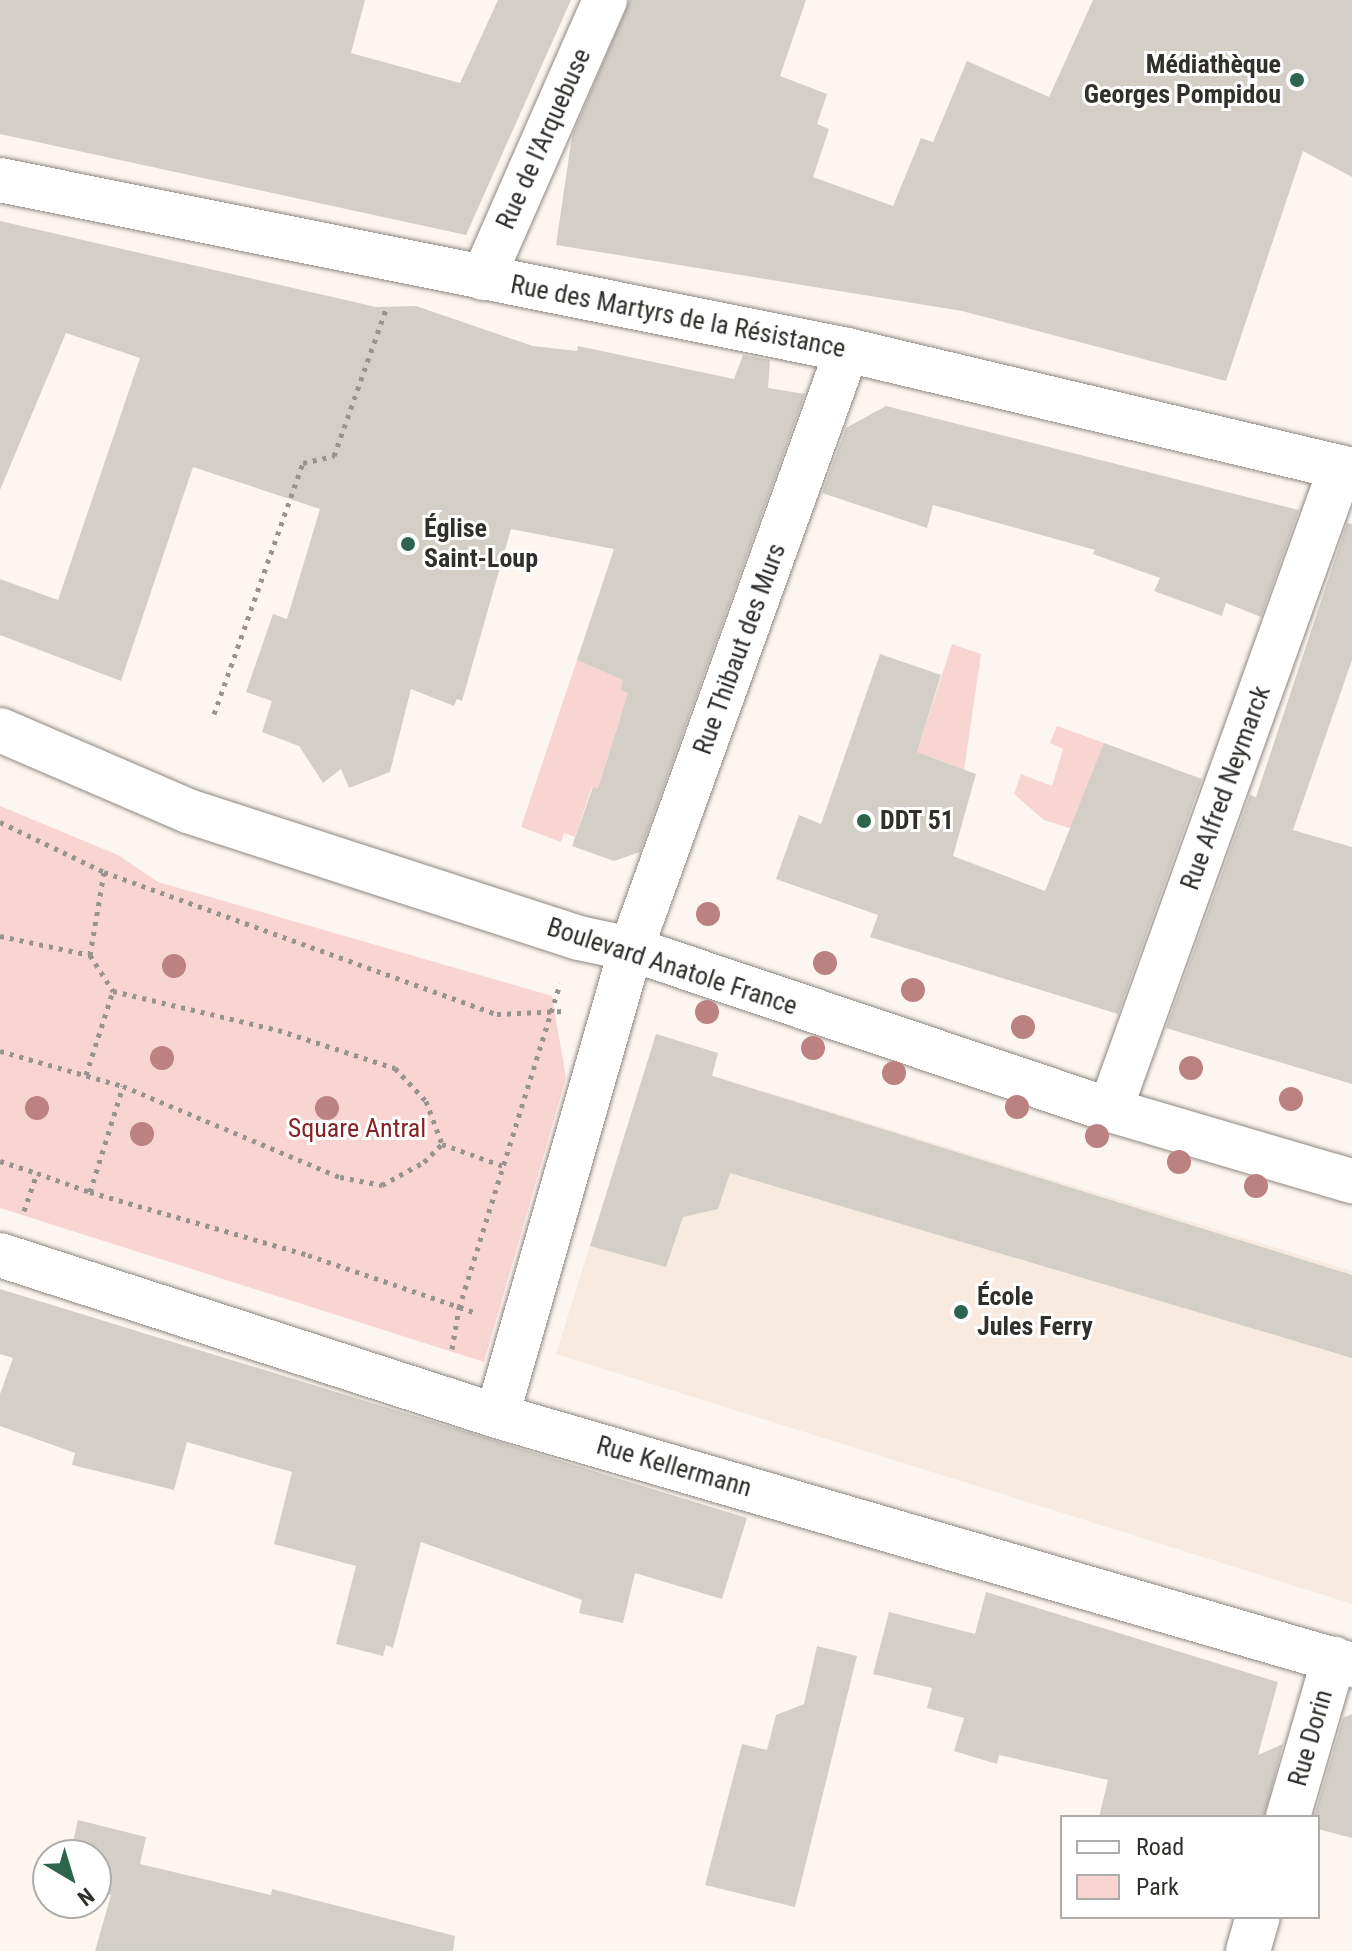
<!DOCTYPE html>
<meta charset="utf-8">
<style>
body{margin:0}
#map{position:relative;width:1352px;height:1951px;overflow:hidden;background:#fdf6f0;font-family:"Roboto Condensed",sans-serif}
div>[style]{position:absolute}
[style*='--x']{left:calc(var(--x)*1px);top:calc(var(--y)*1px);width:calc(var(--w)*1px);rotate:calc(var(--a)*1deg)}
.built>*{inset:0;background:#f8eadf}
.green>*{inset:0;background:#f9d5d2}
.building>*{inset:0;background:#d3cfc7}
.path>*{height:5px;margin-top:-2.5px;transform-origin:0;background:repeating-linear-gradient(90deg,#98938f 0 4px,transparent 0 10px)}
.roads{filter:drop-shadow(0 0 2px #8e8782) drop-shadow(0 0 2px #8e8782)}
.street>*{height:44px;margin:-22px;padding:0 22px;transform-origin:22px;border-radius:22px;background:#fff}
.trees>*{width:24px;height:24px;margin:-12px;border-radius:50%;background:#bc8181}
.dots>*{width:22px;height:22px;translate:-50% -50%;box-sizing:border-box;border:4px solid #fff;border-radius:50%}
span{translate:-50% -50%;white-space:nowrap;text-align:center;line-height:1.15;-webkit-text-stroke:6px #fff;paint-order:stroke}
.poi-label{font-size:26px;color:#312f2c;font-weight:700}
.right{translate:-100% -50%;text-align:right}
.left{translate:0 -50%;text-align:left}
.street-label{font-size:26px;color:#312f2c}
.park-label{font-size:26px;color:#862226}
.legend{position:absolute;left:1060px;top:1815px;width:260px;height:104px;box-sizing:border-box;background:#fff;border:2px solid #adacab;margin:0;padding:10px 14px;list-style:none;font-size:24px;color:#312f2c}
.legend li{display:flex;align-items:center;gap:16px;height:40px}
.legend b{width:40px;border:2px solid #adacab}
.north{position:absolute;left:32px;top:1839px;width:80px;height:80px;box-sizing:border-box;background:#fff;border:2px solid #adacab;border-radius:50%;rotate:142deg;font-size:22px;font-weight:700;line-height:32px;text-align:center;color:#312f2c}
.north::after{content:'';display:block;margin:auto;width:28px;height:36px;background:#2d654c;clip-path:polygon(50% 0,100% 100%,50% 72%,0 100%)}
</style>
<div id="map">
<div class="built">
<div style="clip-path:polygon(656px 1034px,718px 1053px,711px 1075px,1352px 1271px,1352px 1604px,556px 1354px)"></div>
</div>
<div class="green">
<div style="clip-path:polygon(952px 644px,981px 654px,964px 770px,931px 757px,915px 758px)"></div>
<div style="clip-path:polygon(577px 660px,624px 680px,621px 690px,641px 698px,619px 721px,598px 788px,592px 787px,575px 837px,564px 833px,561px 842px,521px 827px)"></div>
<div style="clip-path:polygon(1057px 726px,1104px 743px,1072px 829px,1044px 820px,1014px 794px,1021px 774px,1052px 786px,1063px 749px,1050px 743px)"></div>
<div style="clip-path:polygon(0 806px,118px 855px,158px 882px,552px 996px,566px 1078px,484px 1362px,0 1208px)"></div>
</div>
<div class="building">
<div style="clip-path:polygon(0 0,365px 0,351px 53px,460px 83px,498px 0,571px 0,466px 235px,0 134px)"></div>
<div style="clip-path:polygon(630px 0,806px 0,780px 76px,827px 94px,817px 124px,829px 129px,813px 177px,893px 206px,921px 138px,933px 142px,967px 61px,1049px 97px,1093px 0,1352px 0,1352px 177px,1303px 151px,1226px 381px,962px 311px,556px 245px,572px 136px)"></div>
<div style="clip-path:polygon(0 221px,376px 307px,416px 306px,533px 346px,577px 351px,578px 346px,734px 379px,743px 355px,770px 360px,768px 388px,805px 394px,640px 852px,614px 861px,572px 846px,593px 787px,598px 788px,628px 693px,621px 690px,623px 680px,577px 660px,614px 549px,511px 529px,462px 701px,457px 699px,454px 706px,411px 689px,390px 772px,349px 788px,341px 769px,323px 783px,299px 746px,262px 732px,272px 701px,246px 692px,273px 614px,287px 619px,320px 509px,193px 467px,121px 681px,0 635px,0 579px,58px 600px,140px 358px,66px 333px,0 490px)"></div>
<div style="clip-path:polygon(886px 406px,1299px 510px,1261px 617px,1226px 603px,1222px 616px,1154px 591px,1160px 578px,1093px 554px,1095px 550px,933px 505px,927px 528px,822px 493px,846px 428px)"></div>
<div style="clip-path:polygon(1347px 523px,1352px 524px,1352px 660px,1293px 830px,1352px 847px,1352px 1084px,1166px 1028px,1250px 795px,1256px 797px)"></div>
<div style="clip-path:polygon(880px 654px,941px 675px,917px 752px,976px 774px,953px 856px,1045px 891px,1104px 743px,1202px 779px,1118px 1014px,870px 937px,878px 915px,776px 879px,799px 815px,821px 824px)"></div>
<div style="clip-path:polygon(656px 1034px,718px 1053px,712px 1076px,1352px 1275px,1352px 1358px,730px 1173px,718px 1209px,683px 1217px,666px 1267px,590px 1246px)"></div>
<div style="clip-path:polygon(0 1289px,747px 1518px,722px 1599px,635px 1573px,623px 1623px,579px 1613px,582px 1600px,421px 1542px,393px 1648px,386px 1645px,383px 1656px,336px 1644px,356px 1566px,274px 1544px,292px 1472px,187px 1442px,174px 1490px,72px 1465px,75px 1453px,0 1426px,0 1394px,13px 1358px,0 1354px)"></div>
<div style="clip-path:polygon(986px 1592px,1278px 1682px,1258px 1755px,1283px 1744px,1264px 1817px,1099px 1817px,1108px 1780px,999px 1755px,997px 1764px,954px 1751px,964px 1718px,927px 1708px,932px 1688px,873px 1674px,889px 1612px,975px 1634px)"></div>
<div style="clip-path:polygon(817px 1646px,857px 1656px,795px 1907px,705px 1885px,742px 1744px,767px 1750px,776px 1715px,804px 1704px)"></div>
<div style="clip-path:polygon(1352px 1714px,1352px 1838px,1318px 1829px,1314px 1817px,1343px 1718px)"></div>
<div style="clip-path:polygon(78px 1820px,146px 1837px,140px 1864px,271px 1895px,272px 1889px,455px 1936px,453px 1951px,95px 1951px,111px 1895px,96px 1891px,96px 1855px,70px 1855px)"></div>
</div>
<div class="path">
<div style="--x:214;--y:714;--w:266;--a:-70.5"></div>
<div style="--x:303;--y:463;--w:32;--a:-13"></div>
<div style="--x:334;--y:456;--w:156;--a:-70.5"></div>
<div style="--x:0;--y:822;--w:115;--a:25.7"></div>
<div style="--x:104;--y:872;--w:418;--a:19.9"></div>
<div style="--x:497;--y:1014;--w:67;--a:-2.6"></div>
<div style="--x:0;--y:936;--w:92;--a:11.9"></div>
<div style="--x:90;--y:955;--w:43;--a:57.4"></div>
<div style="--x:113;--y:991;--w:170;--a:13.3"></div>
<div style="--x:278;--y:1030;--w:123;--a:18"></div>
<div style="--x:395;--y:1068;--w:45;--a:46.8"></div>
<div style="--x:426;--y:1101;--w:46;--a:69.6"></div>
<div style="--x:90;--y:955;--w:84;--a:-80.4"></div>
<div style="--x:0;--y:1051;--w:128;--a:15.9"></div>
<div style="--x:123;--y:1086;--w:235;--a:22.8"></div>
<div style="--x:340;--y:1177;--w:43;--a:10.8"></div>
<div style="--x:382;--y:1185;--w:48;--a:-28.7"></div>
<div style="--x:424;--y:1162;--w:25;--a:-45"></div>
<div style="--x:442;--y:1144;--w:65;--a:19.8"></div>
<div style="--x:86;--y:1075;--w:88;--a:-72.2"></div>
<div style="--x:0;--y:1161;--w:39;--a:18"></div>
<div style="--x:90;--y:1192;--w:227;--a:16.1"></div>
<div style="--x:308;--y:1255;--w:178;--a:19"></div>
<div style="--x:24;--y:1211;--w:40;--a:-71.1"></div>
<div style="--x:37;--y:1173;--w:56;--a:19.7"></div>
<div style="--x:90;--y:1192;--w:111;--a:-72.7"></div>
<div style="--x:452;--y:1349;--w:42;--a:-80.3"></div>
<div style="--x:459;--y:1308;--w:340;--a:-72.7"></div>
</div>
<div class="roads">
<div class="street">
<div style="--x:0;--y:180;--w:864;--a:11.35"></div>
<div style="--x:847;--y:350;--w:519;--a:13.37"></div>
<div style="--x:483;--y:278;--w:304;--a:-66.3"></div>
<div style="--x:0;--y:730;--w:205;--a:23.3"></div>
<div style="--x:188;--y:811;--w:411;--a:18"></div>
<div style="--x:579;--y:938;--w:53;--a:11.9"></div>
<div style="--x:631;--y:949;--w:505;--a:18.58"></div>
<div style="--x:1110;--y:1110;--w:252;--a:16.4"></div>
<div style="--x:1110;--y:1110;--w:683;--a:-70.24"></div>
<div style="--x:0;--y:1255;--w:522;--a:17.95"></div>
<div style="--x:497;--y:1416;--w:891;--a:16.24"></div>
<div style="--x:497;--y:1416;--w:486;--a:-74"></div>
<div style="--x:631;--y:949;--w:637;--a:-70.17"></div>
<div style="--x:1288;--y:1817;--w:165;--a:-73.8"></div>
<div style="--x:1248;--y:1951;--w:35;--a:-74"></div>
</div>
</div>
<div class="trees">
<div style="left:708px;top:914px"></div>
<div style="left:825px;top:963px"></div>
<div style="left:174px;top:966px"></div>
<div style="left:913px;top:990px"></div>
<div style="left:707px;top:1012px"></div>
<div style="left:1023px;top:1027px"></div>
<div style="left:813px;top:1048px"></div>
<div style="left:162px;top:1058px"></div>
<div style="left:1191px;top:1068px"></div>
<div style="left:894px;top:1073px"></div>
<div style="left:1291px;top:1099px"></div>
<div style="left:1017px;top:1107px"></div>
<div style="left:37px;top:1108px"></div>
<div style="left:327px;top:1108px"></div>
<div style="left:142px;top:1134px"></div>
<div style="left:1097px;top:1136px"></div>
<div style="left:1179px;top:1162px"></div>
<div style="left:1256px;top:1186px"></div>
</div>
<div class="dots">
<div style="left:1297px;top:80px;background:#2d654c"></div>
<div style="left:408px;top:544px;background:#2d654c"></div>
<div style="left:864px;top:821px;background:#2d654c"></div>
<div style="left:961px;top:1312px;background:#2d654c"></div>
</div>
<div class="poi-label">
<span class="right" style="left:1281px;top:80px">Médiathèque<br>Georges Pompidou</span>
<span class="left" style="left:424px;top:544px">Église<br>Saint-Loup</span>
<span class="left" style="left:880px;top:821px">DDT 51</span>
<span class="left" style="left:977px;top:1312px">École<br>Jules Ferry</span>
</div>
<div class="street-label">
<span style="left:544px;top:139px;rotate:-66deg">Rue de l'Arquebuse</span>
<span style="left:678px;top:317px;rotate:11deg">Rue des Martyrs de la Résistance</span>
<span style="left:740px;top:649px;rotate:-70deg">Rue Thibaut des Murs</span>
<span style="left:1226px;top:788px;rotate:-70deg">Rue Alfred Neymarck</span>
<span style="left:672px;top:967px;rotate:18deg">Boulevard Anatole France</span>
<span style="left:674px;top:1467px;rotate:16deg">Rue Kellermann</span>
<span style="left:1311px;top:1738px;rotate:-74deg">Rue Dorin</span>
</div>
<div class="park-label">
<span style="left:357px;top:1129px">Square Antral</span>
</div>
<ul class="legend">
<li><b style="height:10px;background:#fff"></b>Road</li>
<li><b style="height:22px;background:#f9d5d2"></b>Park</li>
</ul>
<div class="north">N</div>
</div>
